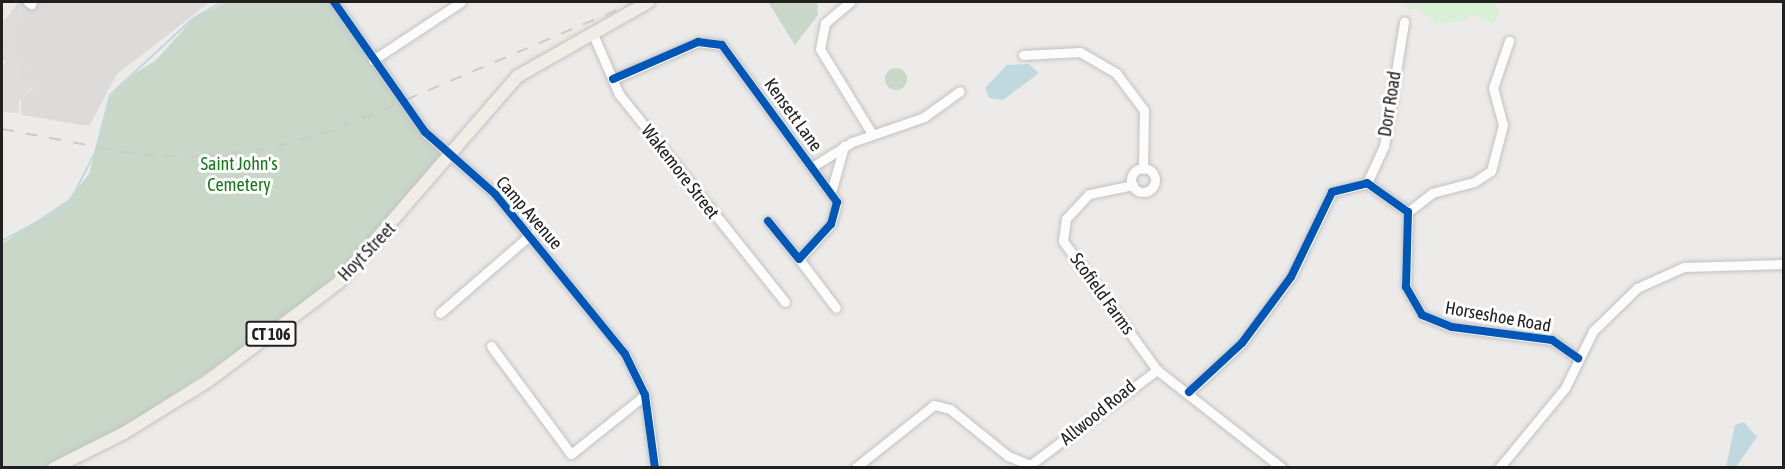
<!DOCTYPE html>
<style>
body{margin:0}
#map{position:relative;width:1785px;height:469px;overflow:hidden;background:#edebe9;font-family:"Asap Condensed",sans-serif}
div>[style]{position:absolute}
[style*='--x']{left:calc(var(--x)*1px);top:calc(var(--y)*1px);width:calc(var(--w)*1px);rotate:calc(var(--a)*1deg)}
.residential>*{inset:0;background:#dddbda}
.cemetery>*{inset:0;background:#c8d7c8}
.round{border-radius:50%}
.park>*{inset:0;background:#d9f0d7}
.parking>*{inset:0;background:#dedddc}
.water>*{inset:0;background:#bfd9de}
.stream>*{height:2px;margin:-1px;padding:0 1px;transform-origin:1px;border-radius:1px;background:#bfd9de}
.roads{filter:drop-shadow(0 0 2px #c3c2c1) drop-shadow(0 0 2px #c3c2c1)}
.minor>*{height:9px;margin:-4.5px;padding:0 4.5px;transform-origin:4.5px;border-radius:4.5px;background:#fcfcfc}
.minor>.ring{margin:-4.5px;padding:0;box-sizing:content-box;background:none;border:9px solid #fcfcfc;border-radius:50%}
.major>*{height:12px;margin:-6px;padding:0 6px;transform-origin:6px;border-radius:6px;background:#f0ece6}
.rail>*{height:2px;margin-top:-1px;transform-origin:0;background:repeating-linear-gradient(90deg,#cbcbca 0 12px,transparent 0 24px)}
.cycleway>*{height:8px;margin:-4px;padding:0 4px;transform-origin:4px;border-radius:4px;background:#0057b8}
span{translate:-50% -50%;white-space:nowrap;text-align:center;line-height:1.15;-webkit-text-stroke:6px #fff;paint-order:stroke}
.shield-label span{padding:2px 4px;background:#fff;border:2px solid;border-radius:4px;-webkit-text-stroke-width:0}
.shield-label{font-size:16px;color:#202020;font-weight:700}
.street-label{font-size:18px;color:#202020}
.park-label{font-size:18px;color:#157718}
.frame{position:absolute;inset:0;border:3px solid #202020;pointer-events:none}
</style>
<div id="map">
<div class="residential">
<div style="clip-path:polygon(19px 2px,210px 2px,117px 74px,89px 126px,21px 115px,21px 99px,33px 88px,2px 58px,2px 23px)"></div>
</div>
<div class="cemetery">
<div style="clip-path:polygon(226px 2px,330px 2px,429px 142px,445px 155px,335px 281px,229px 357px,113px 436px,44px 467px,2px 468px,2px 244px,68px 200px,89px 174px,109px 99px,122px 82px,156px 60px,195px 17px)"></div>
<div style="clip-path:polygon(768px 2px,817px 2px,818px 15px,795px 45px)"></div>
<div class="round" style="left:885px;top:68px;width:22px;height:22px"></div>
</div>
<div class="park">
<div style="clip-path:polygon(1402px 2px,1495px 2px,1500px 15px,1492px 24px,1470px 13px,1466px 20px,1437px 24px,1417px 8px,1407px 10px)"></div>
</div>
<div class="parking">
<div style="clip-path:polygon(22px 3px,30px 9px,3px 41px,27px 62px,21px 73px,33px 86px,19px 101px,19px 113px,2px 112px,2px 66px,7px 60px,2px 54px,2px 28px)"></div>
</div>
<div class="water">
<div style="clip-path:polygon(1029px 64px,1039px 73px,1003px 100px,989px 98px,985px 88px,1007px 65px)"></div>
<div style="clip-path:polygon(1744px 422px,1757px 437px,1736px 467px,1726px 467px,1735px 425px)"></div>
</div>
<div class="stream">
<div style="--x:2;--y:241;--w:75;--a:-28.6"></div>
<div style="--x:68;--y:205;--w:59;--a:-62.6"></div>
<div style="--x:95;--y:153;--w:60;--a:-75.5"></div>
<div style="--x:110;--y:95;--w:112;--a:-42.8"></div>
<div style="--x:192;--y:19;--w:34;--a:-30"></div>
</div>
<div class="roads">
<div class="minor">
<div style="--x:28;--y:2;--w:4;--a:34"></div>
<div style="--x:334;--y:2;--w:159;--a:55"></div>
<div style="--x:425;--y:132;--w:94;--a:41.5"></div>
<div style="--x:495;--y:194;--w:206;--a:50.9"></div>
<div style="--x:625;--y:354;--w:46;--a:64"></div>
<div style="--x:645;--y:395;--w:74;--a:82.2"></div>
<div style="--x:850;--y:2;--w:33;--a:140"></div>
<div style="--x:825;--y:23;--w:26;--a:101"></div>
<div style="--x:820;--y:49;--w:100;--a:58.5"></div>
<div style="--x:592;--y:32;--w:68;--a:66.5"></div>
<div style="--x:619;--y:94;--w:266;--a:51.4"></div>
<div style="--x:1023;--y:55;--w:57;--a:-3"></div>
<div style="--x:1080;--y:52;--w:42;--a:30.3"></div>
<div style="--x:1116;--y:73;--w:46;--a:52.9"></div>
<div style="--x:1144;--y:110;--w:59;--a:91"></div>
<div style="--x:373;--y:60;--w:105;--a:-33.4"></div>
<div style="--x:613;--y:79;--w:93;--a:-23.5"></div>
<div style="--x:698;--y:42;--w:24;--a:7"></div>
<div style="--x:722;--y:45;--w:195;--a:53.8"></div>
<div style="--x:837;--y:202;--w:23;--a:105"></div>
<div style="--x:831;--y:224;--w:47;--a:132.4"></div>
<div style="--x:799;--y:259;--w:49;--a:-129.2"></div>
<div style="--x:812;--y:167;--w:47;--a:-32"></div>
<div style="--x:852;--y:142;--w:76;--a:-19.1"></div>
<div style="--x:924;--y:117;--w:44;--a:-35.8"></div>
<div class="ring" style="left:1131px;top:168px;width:15px;height:15px"></div>
<div style="--x:1367;--y:183;--w:41;--a:-65.3"></div>
<div style="--x:1384;--y:146;--w:126;--a:-80.8"></div>
<div style="--x:1133;--y:185;--w:45;--a:168.4"></div>
<div style="--x:1089;--y:194;--w:34;--a:133"></div>
<div style="--x:1066;--y:219;--w:22;--a:98"></div>
<div style="--x:1063;--y:241;--w:160;--a:53.9"></div>
<div style="--x:1157;--y:370;--w:159;--a:38.1"></div>
<div style="--x:832;--y:189;--w:45;--a:-74.4"></div>
<div style="--x:1408;--y:212;--w:31;--a:-38"></div>
<div style="--x:1432;--y:193;--w:43;--a:-14.7"></div>
<div style="--x:1474;--y:182;--w:20;--a:-33"></div>
<div style="--x:1491;--y:171;--w:48;--a:-75.4"></div>
<div style="--x:1503;--y:125;--w:38;--a:-105"></div>
<div style="--x:1493;--y:88;--w:50;--a:-71.2"></div>
<div style="--x:799;--y:259;--w:61;--a:52.9"></div>
<div style="--x:440;--y:313;--w:119;--a:-40.9"></div>
<div style="--x:491;--y:346;--w:134;--a:53.5"></div>
<div style="--x:571;--y:454;--w:95;--a:-38.6"></div>
<div style="--x:1189;--y:392;--w:72;--a:-42.8"></div>
<div style="--x:1242;--y:343;--w:82;--a:-53.4"></div>
<div style="--x:1291;--y:277;--w:94;--a:-64.2"></div>
<div style="--x:1332;--y:192;--w:36;--a:-14"></div>
<div style="--x:1367;--y:183;--w:50;--a:35.3"></div>
<div style="--x:1408;--y:212;--w:75;--a:91.5"></div>
<div style="--x:1406;--y:287;--w:32;--a:60"></div>
<div style="--x:1422;--y:315;--w:32;--a:22"></div>
<div style="--x:1452;--y:327;--w:101;--a:7.4"></div>
<div style="--x:1552;--y:340;--w:32;--a:35"></div>
<div style="--x:855;--y:468;--w:101;--a:-38.6"></div>
<div style="--x:934;--y:405;--w:16;--a:14"></div>
<div style="--x:950;--y:409;--w:75;--a:39"></div>
<div style="--x:1008;--y:456;--w:24;--a:22"></div>
<div style="--x:1030;--y:465;--w:159;--a:-36.8"></div>
<div style="--x:1499;--y:468;--w:104;--a:-50.5"></div>
<div style="--x:1565;--y:388;--w:64;--a:-63.8"></div>
<div style="--x:1593;--y:331;--w:62;--a:-44.3"></div>
<div style="--x:1637;--y:288;--w:51;--a:-24.1"></div>
<div style="--x:1684;--y:267;--w:100;--a:-1.7"></div>
</div>
<div class="major">
<div style="--x:54;--y:468;--w:78;--a:-26.6"></div>
<div style="--x:124;--y:433;--w:99;--a:-31.8"></div>
<div style="--x:208;--y:381;--w:163;--a:-37"></div>
<div style="--x:338;--y:283;--w:274;--a:-49"></div>
<div style="--x:518;--y:76;--w:150;--a:-29.6"></div>
</div>
</div>
<div class="rail">
<div style="--x:2;--y:129;--w:141;--a:10.6"></div>
<div style="--x:141;--y:155;--w:65;--a:1.8"></div>
<div style="--x:206;--y:157;--w:71;--a:-8.1"></div>
<div style="--x:276;--y:147;--w:67;--a:-16.5"></div>
<div style="--x:340;--y:128;--w:321;--a:-23.1"></div>
</div>
<div class="cycleway">
<div style="--x:334;--y:2;--w:159;--a:55"></div>
<div style="--x:425;--y:132;--w:94;--a:41.5"></div>
<div style="--x:495;--y:194;--w:206;--a:50.9"></div>
<div style="--x:625;--y:354;--w:46;--a:64"></div>
<div style="--x:645;--y:395;--w:74;--a:82.2"></div>
<div style="--x:613;--y:79;--w:93;--a:-23.5"></div>
<div style="--x:698;--y:42;--w:24;--a:7"></div>
<div style="--x:722;--y:45;--w:195;--a:53.8"></div>
<div style="--x:837;--y:202;--w:23;--a:105"></div>
<div style="--x:831;--y:224;--w:47;--a:132.4"></div>
<div style="--x:799;--y:259;--w:49;--a:-129.2"></div>
<div style="--x:1189;--y:392;--w:72;--a:-42.8"></div>
<div style="--x:1242;--y:343;--w:82;--a:-53.4"></div>
<div style="--x:1291;--y:277;--w:94;--a:-64.2"></div>
<div style="--x:1332;--y:192;--w:36;--a:-14"></div>
<div style="--x:1367;--y:183;--w:50;--a:35.3"></div>
<div style="--x:1408;--y:212;--w:75;--a:91.5"></div>
<div style="--x:1406;--y:287;--w:32;--a:60"></div>
<div style="--x:1422;--y:315;--w:32;--a:22"></div>
<div style="--x:1452;--y:327;--w:101;--a:7.4"></div>
<div style="--x:1552;--y:340;--w:32;--a:35"></div>
</div>
<div class="shield-label">
<span style="left:271px;top:334px">CT 106</span>
</div>
<div class="street-label">
<span style="left:1390px;top:104px;rotate:-81deg">Dorr Road</span>
<span style="left:793px;top:115px;rotate:54deg">Kensett Lane</span>
<span style="left:680px;top:172px;rotate:52deg">Wakemore Street</span>
<span style="left:529px;top:213px;rotate:49deg">Camp Avenue</span>
<span style="left:367px;top:252px;rotate:-46deg">Hoyt Street</span>
<span style="left:1102px;top:294px;rotate:54deg">Scofield Farms</span>
<span style="left:1498px;top:317px;rotate:10deg">Horseshoe Road</span>
<span style="left:1098px;top:413px;rotate:-39deg">Allwood Road</span>
</div>
<div class="park-label">
<span style="left:239px;top:175px">Saint John's<br>Cemetery</span>
</div>
<div class="frame"></div>
</div>
